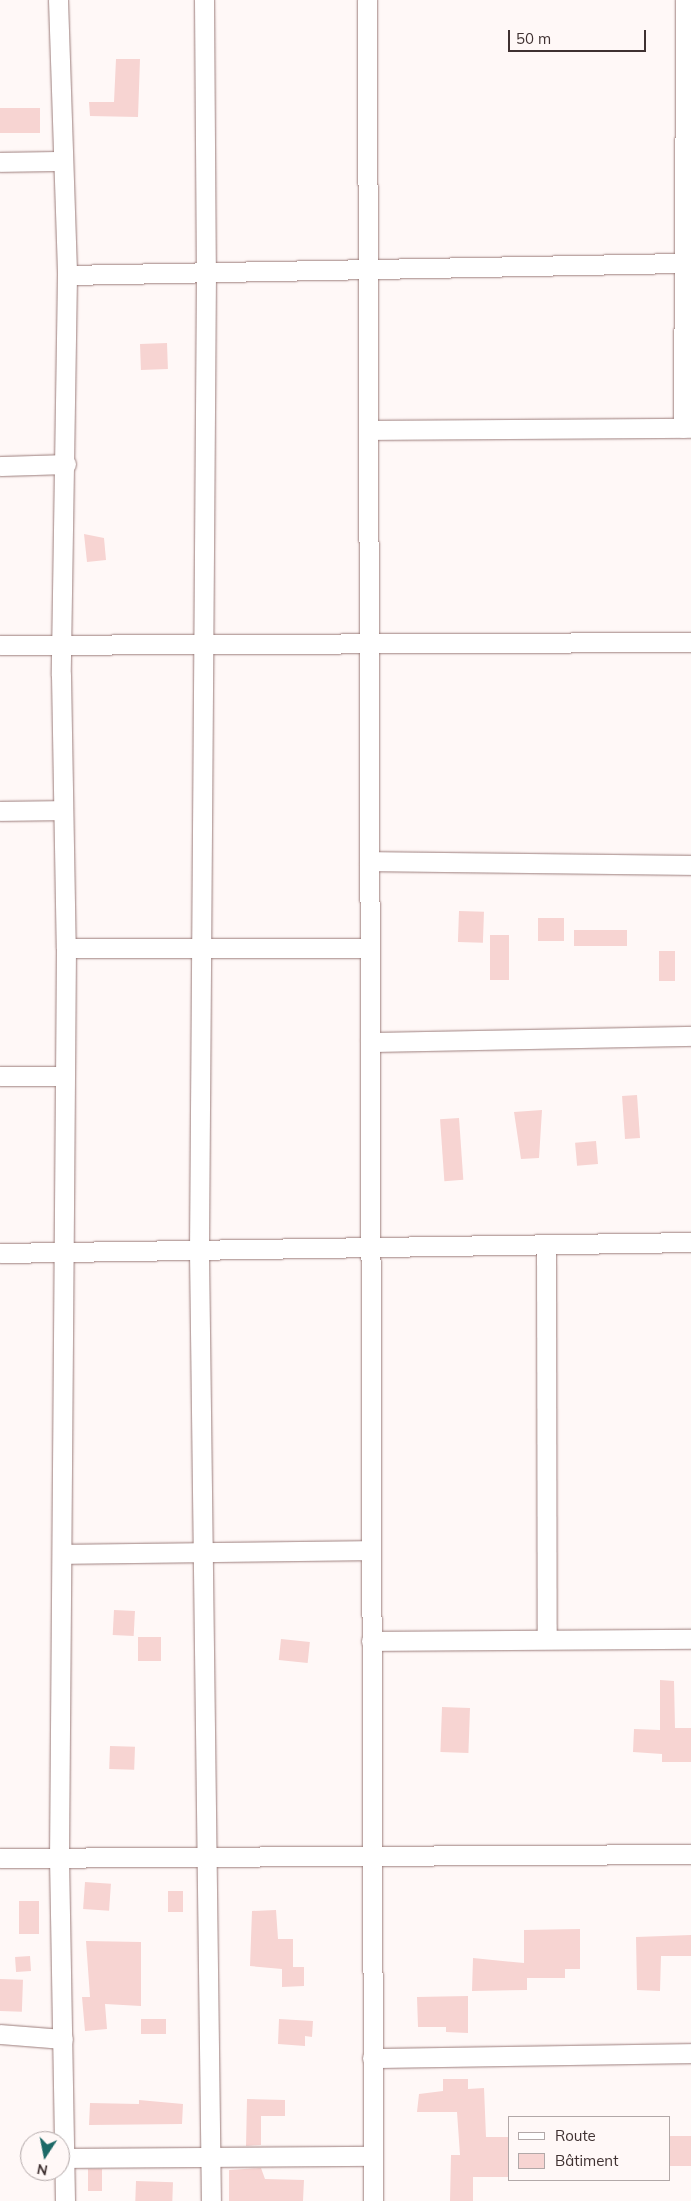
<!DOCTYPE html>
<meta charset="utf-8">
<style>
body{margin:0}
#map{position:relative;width:691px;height:2201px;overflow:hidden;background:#fff8f7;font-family:Mulish,sans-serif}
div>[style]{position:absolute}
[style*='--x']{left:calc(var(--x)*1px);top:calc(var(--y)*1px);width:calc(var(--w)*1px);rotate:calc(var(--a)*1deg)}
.building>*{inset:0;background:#f7d4d2;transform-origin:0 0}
.roads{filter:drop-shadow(0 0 1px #9c7d7b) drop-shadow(0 0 1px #9c7d7b)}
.minor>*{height:19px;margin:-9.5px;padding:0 9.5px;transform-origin:9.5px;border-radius:9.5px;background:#fff}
span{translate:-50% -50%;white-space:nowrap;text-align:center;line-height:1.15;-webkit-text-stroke:4px #fff8f7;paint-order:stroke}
.legend{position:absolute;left:508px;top:2116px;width:162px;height:65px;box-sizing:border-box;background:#fff8f7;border:1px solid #b2a8a8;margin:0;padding:6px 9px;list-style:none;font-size:15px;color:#3f3131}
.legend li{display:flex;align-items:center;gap:10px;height:25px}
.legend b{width:25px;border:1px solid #b2a8a8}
.north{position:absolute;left:20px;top:2131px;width:50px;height:50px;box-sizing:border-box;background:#fff8f7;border:1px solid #b2a8a8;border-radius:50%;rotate:191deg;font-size:14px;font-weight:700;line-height:20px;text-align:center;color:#3f3131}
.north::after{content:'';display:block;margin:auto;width:18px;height:22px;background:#1c6967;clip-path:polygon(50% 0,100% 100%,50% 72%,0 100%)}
.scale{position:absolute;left:508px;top:30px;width:138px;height:22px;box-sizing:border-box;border:2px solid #3f3131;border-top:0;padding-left:6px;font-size:15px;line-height:18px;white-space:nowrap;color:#3f3131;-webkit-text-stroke:4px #fff8f7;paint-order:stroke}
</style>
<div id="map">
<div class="building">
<div style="clip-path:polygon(116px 59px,140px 59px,138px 117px,90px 116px,89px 102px,114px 102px)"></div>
<div style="left:0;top:108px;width:40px;height:25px"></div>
<div style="left:167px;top:343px;width:26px;height:27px;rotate:88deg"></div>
<div style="clip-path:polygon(84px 534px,104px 538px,106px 560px,87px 562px)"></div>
<div style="left:459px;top:911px;width:25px;height:31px;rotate:2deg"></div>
<div style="left:538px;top:918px;width:26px;height:23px"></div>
<div style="left:574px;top:930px;width:53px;height:16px"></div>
<div style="left:490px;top:935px;width:19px;height:45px"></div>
<div style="left:659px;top:951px;width:16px;height:30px"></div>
<div style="left:637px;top:1095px;width:43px;height:15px;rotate:86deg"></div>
<div style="clip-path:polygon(542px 1110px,539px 1158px,521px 1159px,514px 1112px)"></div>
<div style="left:459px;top:1118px;width:62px;height:19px;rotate:86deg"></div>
<div style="left:596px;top:1141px;width:23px;height:21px;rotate:85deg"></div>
<div style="left:114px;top:1610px;width:21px;height:25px;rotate:3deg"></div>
<div style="left:138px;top:1637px;width:23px;height:24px"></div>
<div style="left:281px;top:1639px;width:29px;height:21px;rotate:6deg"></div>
<div style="clip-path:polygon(660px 1680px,674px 1681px,675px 1728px,691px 1728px,691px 1762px,662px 1762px,662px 1754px,633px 1752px,634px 1729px,660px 1730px)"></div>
<div style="left:442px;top:1707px;width:28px;height:45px;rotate:2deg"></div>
<div style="left:110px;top:1746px;width:25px;height:23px;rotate:2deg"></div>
<div style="left:85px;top:1882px;width:26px;height:27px;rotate:4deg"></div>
<div style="left:168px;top:1891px;width:15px;height:21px"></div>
<div style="left:19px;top:1901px;width:20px;height:33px"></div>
<div style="clip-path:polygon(276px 1910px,278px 1939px,293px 1939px,293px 1967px,304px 1967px,304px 1986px,282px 1987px,282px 1969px,250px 1966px,252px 1911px)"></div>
<div style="clip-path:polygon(580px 1929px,580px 1969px,565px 1969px,565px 1978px,527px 1978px,527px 1990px,472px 1991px,473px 1958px,524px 1963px,524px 1930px)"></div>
<div style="clip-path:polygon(691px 1935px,691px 1956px,661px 1956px,660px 1991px,637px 1990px,636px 1937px)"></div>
<div style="clip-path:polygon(86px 1941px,141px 1942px,141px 2006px,105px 2004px,107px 2029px,85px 2031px,82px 1997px,90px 1997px)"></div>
<div style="left:30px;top:1956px;width:15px;height:15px;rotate:86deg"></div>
<div style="left:0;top:1979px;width:23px;height:32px;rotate:2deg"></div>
<div style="clip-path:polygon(468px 1996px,468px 2033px,446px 2032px,446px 2027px,418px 2027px,417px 1997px)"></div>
<div style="left:141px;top:2019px;width:25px;height:15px"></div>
<div style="clip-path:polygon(279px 2019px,313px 2021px,312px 2037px,305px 2036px,305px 2046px,278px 2044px)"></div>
<div style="clip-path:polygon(443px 2079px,468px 2079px,468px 2089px,484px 2088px,486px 2137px,510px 2137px,510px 2177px,473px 2177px,473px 2201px,450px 2201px,451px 2155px,460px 2155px,457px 2112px,417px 2112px,419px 2094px,443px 2091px)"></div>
<div style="clip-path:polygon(247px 2099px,285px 2100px,285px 2116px,261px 2116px,261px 2145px,246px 2146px)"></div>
<div style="clip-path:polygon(139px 2100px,183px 2104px,182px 2124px,89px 2125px,90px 2103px,139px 2104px)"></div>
<div style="left:670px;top:2136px;width:21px;height:30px"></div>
<div style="clip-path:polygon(261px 2168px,265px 2179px,304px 2180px,303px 2201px,229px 2201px,229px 2170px)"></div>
<div style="left:88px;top:2169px;width:14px;height:22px"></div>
<div style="left:136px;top:2181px;width:37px;height:20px;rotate:2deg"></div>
</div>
<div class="roads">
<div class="minor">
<div style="--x:58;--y:0;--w:275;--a:88.1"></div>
<div style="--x:67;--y:275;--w:400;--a:90.9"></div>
<div style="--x:61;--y:675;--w:273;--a:89"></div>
<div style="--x:66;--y:948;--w:909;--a:90.44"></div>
<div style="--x:59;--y:1857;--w:344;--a:89"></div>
<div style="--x:204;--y:0;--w:272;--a:89.6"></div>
<div style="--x:206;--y:272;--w:980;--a:90.41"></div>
<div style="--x:199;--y:1252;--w:949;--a:89.28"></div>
<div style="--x:367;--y:0;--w:2201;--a:89.84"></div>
<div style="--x:0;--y:162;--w:63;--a:-0.9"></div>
<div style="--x:67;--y:275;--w:616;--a:-1.12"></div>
<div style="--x:683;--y:428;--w:428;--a:-89.7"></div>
<div style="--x:369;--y:430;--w:322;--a:-0.4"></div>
<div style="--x:0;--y:466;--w:66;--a:-1.7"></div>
<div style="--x:0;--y:645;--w:691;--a:-0.25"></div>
<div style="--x:0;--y:811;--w:61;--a:-0.9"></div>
<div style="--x:369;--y:861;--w:322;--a:0.7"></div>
<div style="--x:66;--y:948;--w:304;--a:0"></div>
<div style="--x:370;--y:1042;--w:321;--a:-1.1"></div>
<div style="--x:0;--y:1076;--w:65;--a:0"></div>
<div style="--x:546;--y:1245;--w:393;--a:89.9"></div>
<div style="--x:0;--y:1253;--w:691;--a:-0.91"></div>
<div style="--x:62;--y:1554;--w:309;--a:-0.7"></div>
<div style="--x:371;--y:1641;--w:320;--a:-0.4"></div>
<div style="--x:0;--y:1858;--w:691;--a:-0.33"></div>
<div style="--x:0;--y:2034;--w:63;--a:4.5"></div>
<div style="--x:372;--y:2058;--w:319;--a:-0.9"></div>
<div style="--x:66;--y:2158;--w:306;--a:-0.4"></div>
</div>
</div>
<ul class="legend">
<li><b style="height:6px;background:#fff"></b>Route</li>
<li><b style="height:14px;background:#f7d4d2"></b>Bâtiment</li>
</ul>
<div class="north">N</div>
<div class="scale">50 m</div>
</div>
